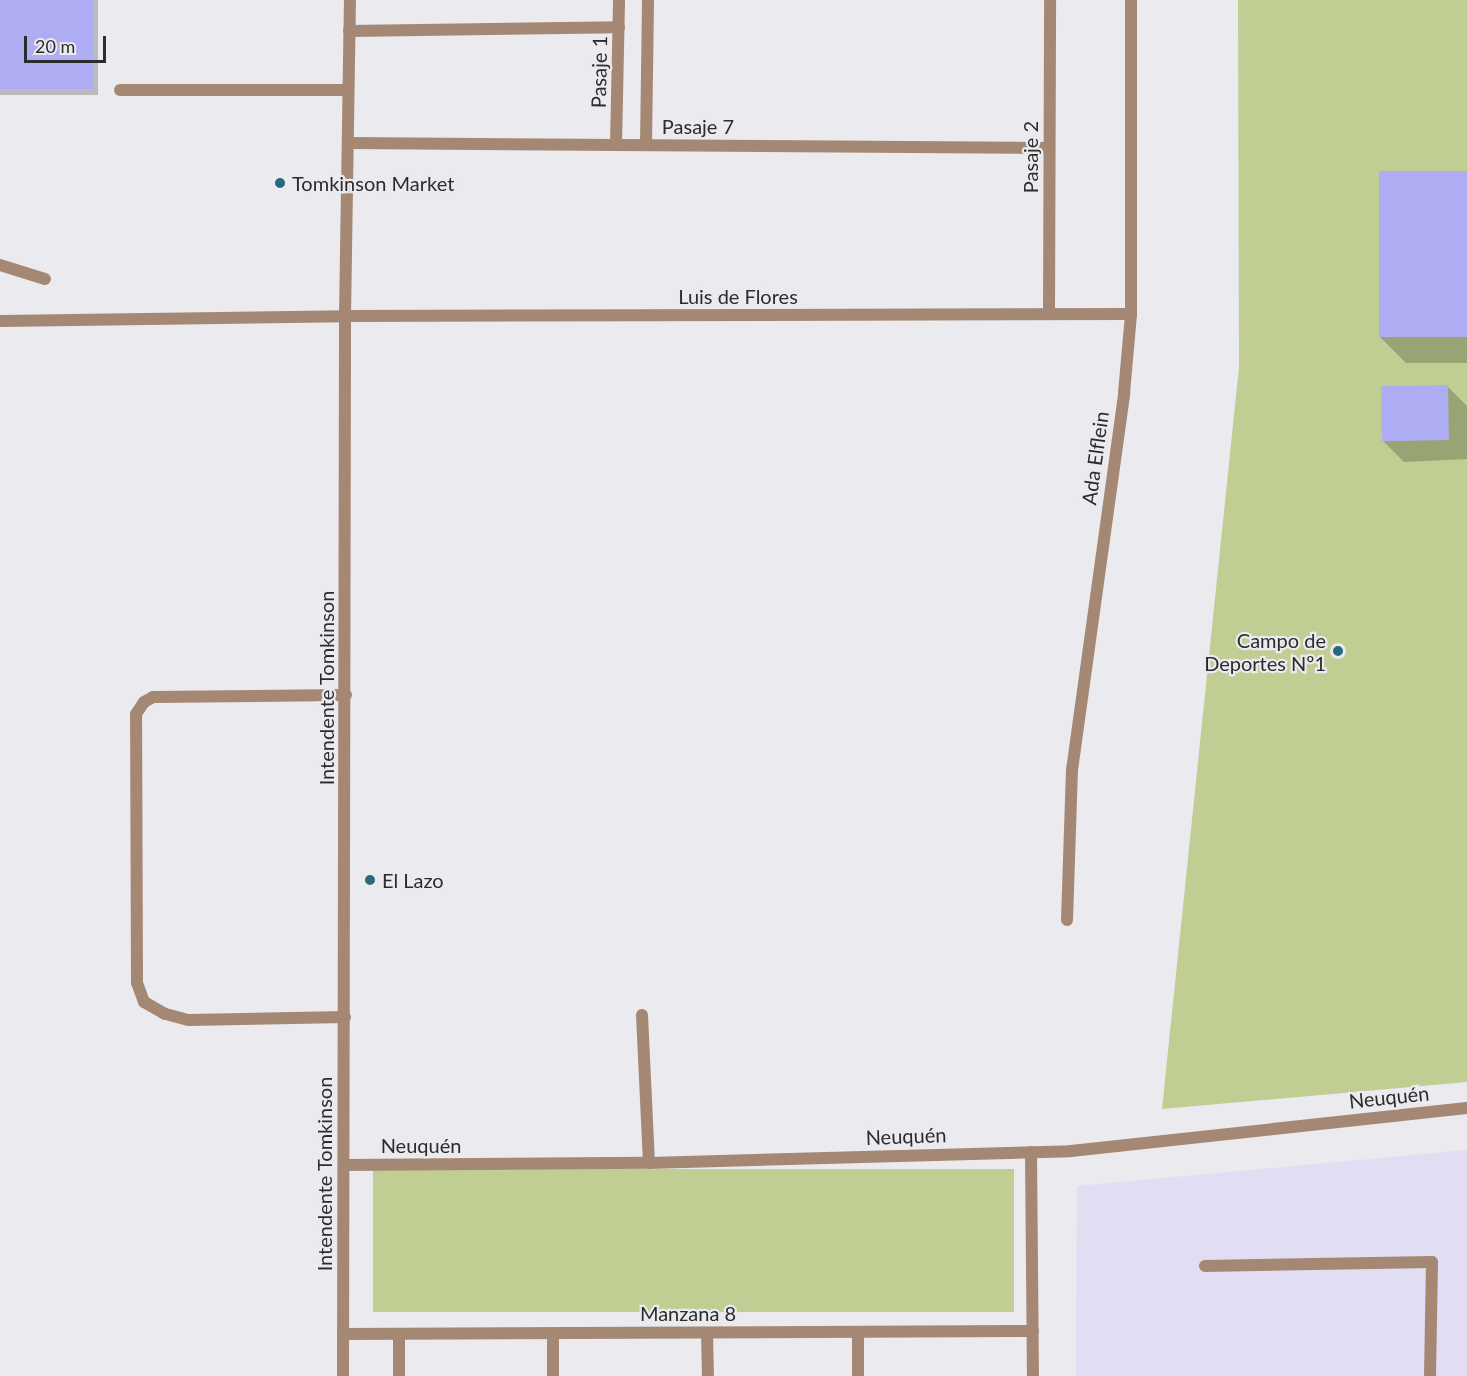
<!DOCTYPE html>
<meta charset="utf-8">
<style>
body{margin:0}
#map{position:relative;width:1467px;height:1376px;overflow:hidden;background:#eaeaef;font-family:Lato,sans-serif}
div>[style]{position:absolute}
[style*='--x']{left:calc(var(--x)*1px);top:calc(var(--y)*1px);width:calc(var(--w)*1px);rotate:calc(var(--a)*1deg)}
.industrial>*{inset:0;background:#e1ddf3}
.green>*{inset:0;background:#c0cd93;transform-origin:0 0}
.shadow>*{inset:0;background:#0003;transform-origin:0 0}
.building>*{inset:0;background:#aeadf3;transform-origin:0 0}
.service>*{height:12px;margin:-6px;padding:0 6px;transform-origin:6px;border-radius:6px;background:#a48874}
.minor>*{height:12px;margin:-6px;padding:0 6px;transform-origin:6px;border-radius:6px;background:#a48874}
.tertiary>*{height:12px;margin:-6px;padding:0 6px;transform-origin:6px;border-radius:6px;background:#a48874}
.dots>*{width:16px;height:16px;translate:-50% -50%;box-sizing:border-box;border:3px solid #eaeaef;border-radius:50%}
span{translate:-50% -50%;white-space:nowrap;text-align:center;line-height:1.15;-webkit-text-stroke:4.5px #eaeaef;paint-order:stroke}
.street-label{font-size:20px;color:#2c2c2e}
.poi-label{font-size:20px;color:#2c2c2e}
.left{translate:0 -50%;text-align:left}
.right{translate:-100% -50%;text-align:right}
.scale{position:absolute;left:24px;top:36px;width:82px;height:27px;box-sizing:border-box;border:3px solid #2c2c2e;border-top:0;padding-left:8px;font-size:18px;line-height:21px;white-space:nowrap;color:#2c2c2e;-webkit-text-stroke:4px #eaeaef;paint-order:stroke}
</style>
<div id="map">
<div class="industrial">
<div style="clip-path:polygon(1467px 1150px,1467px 1376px,1076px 1376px,1077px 1186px)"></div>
</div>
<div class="green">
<div style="clip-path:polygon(1238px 0,1467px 0,1467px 1082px,1162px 1109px,1239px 367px)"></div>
<div style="left:1014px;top:1169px;width:143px;height:641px;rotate:90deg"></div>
</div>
<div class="shadow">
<div style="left:0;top:0;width:98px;height:95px"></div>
<div style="clip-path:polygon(1467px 172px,1467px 363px,1406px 363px,1380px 337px)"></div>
<div style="clip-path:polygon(1447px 386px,1467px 406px,1467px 459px,1404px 462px,1384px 442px)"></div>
</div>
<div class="building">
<div style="left:0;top:0;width:93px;height:89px"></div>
<div style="left:1379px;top:171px;width:88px;height:166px"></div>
<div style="left:1448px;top:385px;width:55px;height:67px;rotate:89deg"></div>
</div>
<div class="service">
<div style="--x:349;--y:31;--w:270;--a:-0.8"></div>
<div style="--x:120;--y:90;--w:228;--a:0"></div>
<div style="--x:0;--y:265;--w:47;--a:17.3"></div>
<div style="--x:0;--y:321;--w:345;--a:-0.8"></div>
<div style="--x:345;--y:1017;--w:157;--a:178.9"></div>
<div style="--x:188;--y:1020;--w:24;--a:-165"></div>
<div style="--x:165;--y:1014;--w:24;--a:-150"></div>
<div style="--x:144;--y:1002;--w:20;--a:-110"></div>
<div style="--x:137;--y:983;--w:269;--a:-90.2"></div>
<div style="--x:136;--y:714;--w:14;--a:-56"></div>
<div style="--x:144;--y:702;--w:10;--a:-29"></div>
<div style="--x:153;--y:697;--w:193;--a:-0.6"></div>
<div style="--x:1205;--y:1266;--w:227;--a:-1"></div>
<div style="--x:1432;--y:1262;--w:114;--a:91"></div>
</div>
<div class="minor">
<div style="--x:348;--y:143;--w:701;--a:0.41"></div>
<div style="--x:616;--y:145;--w:145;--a:-88.8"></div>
<div style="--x:646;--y:145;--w:145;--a:-89.2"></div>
<div style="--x:1049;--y:314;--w:314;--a:-89.8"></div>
<div style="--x:345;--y:316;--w:786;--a:-0.15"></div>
<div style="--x:1067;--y:920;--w:150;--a:-88.1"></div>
<div style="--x:1072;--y:770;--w:381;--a:-82.1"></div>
<div style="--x:1124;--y:393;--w:79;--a:-84.9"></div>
<div style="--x:1131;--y:314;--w:314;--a:-90"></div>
<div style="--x:642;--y:1015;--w:148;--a:87.3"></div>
<div style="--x:1031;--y:1152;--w:224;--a:89.5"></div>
<div style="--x:344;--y:1165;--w:305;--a:-0.4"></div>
<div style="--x:649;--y:1163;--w:422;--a:-1.6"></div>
<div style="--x:1071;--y:1151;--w:398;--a:-6.2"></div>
<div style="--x:858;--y:1332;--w:44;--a:90"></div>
<div style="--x:553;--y:1333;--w:43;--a:90"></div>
<div style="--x:707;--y:1333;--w:43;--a:88.7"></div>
<div style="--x:343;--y:1334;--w:690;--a:-0.25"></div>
<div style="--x:399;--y:1376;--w:42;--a:-90"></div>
</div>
<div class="tertiary">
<div style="--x:343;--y:1376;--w:1060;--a:-89.89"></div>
<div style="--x:345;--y:316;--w:316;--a:-89.1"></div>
</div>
<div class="dots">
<div style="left:280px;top:183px;background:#29697d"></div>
<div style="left:1338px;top:651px;background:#29697d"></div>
<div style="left:370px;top:880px;background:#29697d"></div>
</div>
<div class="street-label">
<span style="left:599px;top:72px;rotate:-89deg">Pasaje 1</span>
<span style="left:698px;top:126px">Pasaje 7</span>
<span style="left:1030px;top:157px;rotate:-90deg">Pasaje 2</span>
<span style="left:738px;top:296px">Luis de Flores</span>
<span style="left:1095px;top:458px;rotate:-82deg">Ada Elflein</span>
<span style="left:326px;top:688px;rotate:-90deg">Intendente Tomkinson</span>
<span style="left:1389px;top:1097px;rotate:-6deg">Neuquén</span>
<span style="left:906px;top:1136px;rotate:-2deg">Neuquén</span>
<span style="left:421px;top:1145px">Neuquén</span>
<span style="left:324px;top:1174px;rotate:-90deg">Intendente Tomkinson</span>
<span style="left:688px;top:1313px">Manzana 8</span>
</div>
<div class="poi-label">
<span class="left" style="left:292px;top:183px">Tomkinson Market</span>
<span class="right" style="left:1326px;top:652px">Campo de<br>Deportes Nº1</span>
<span class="left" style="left:382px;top:880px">El Lazo</span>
</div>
<div class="scale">20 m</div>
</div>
